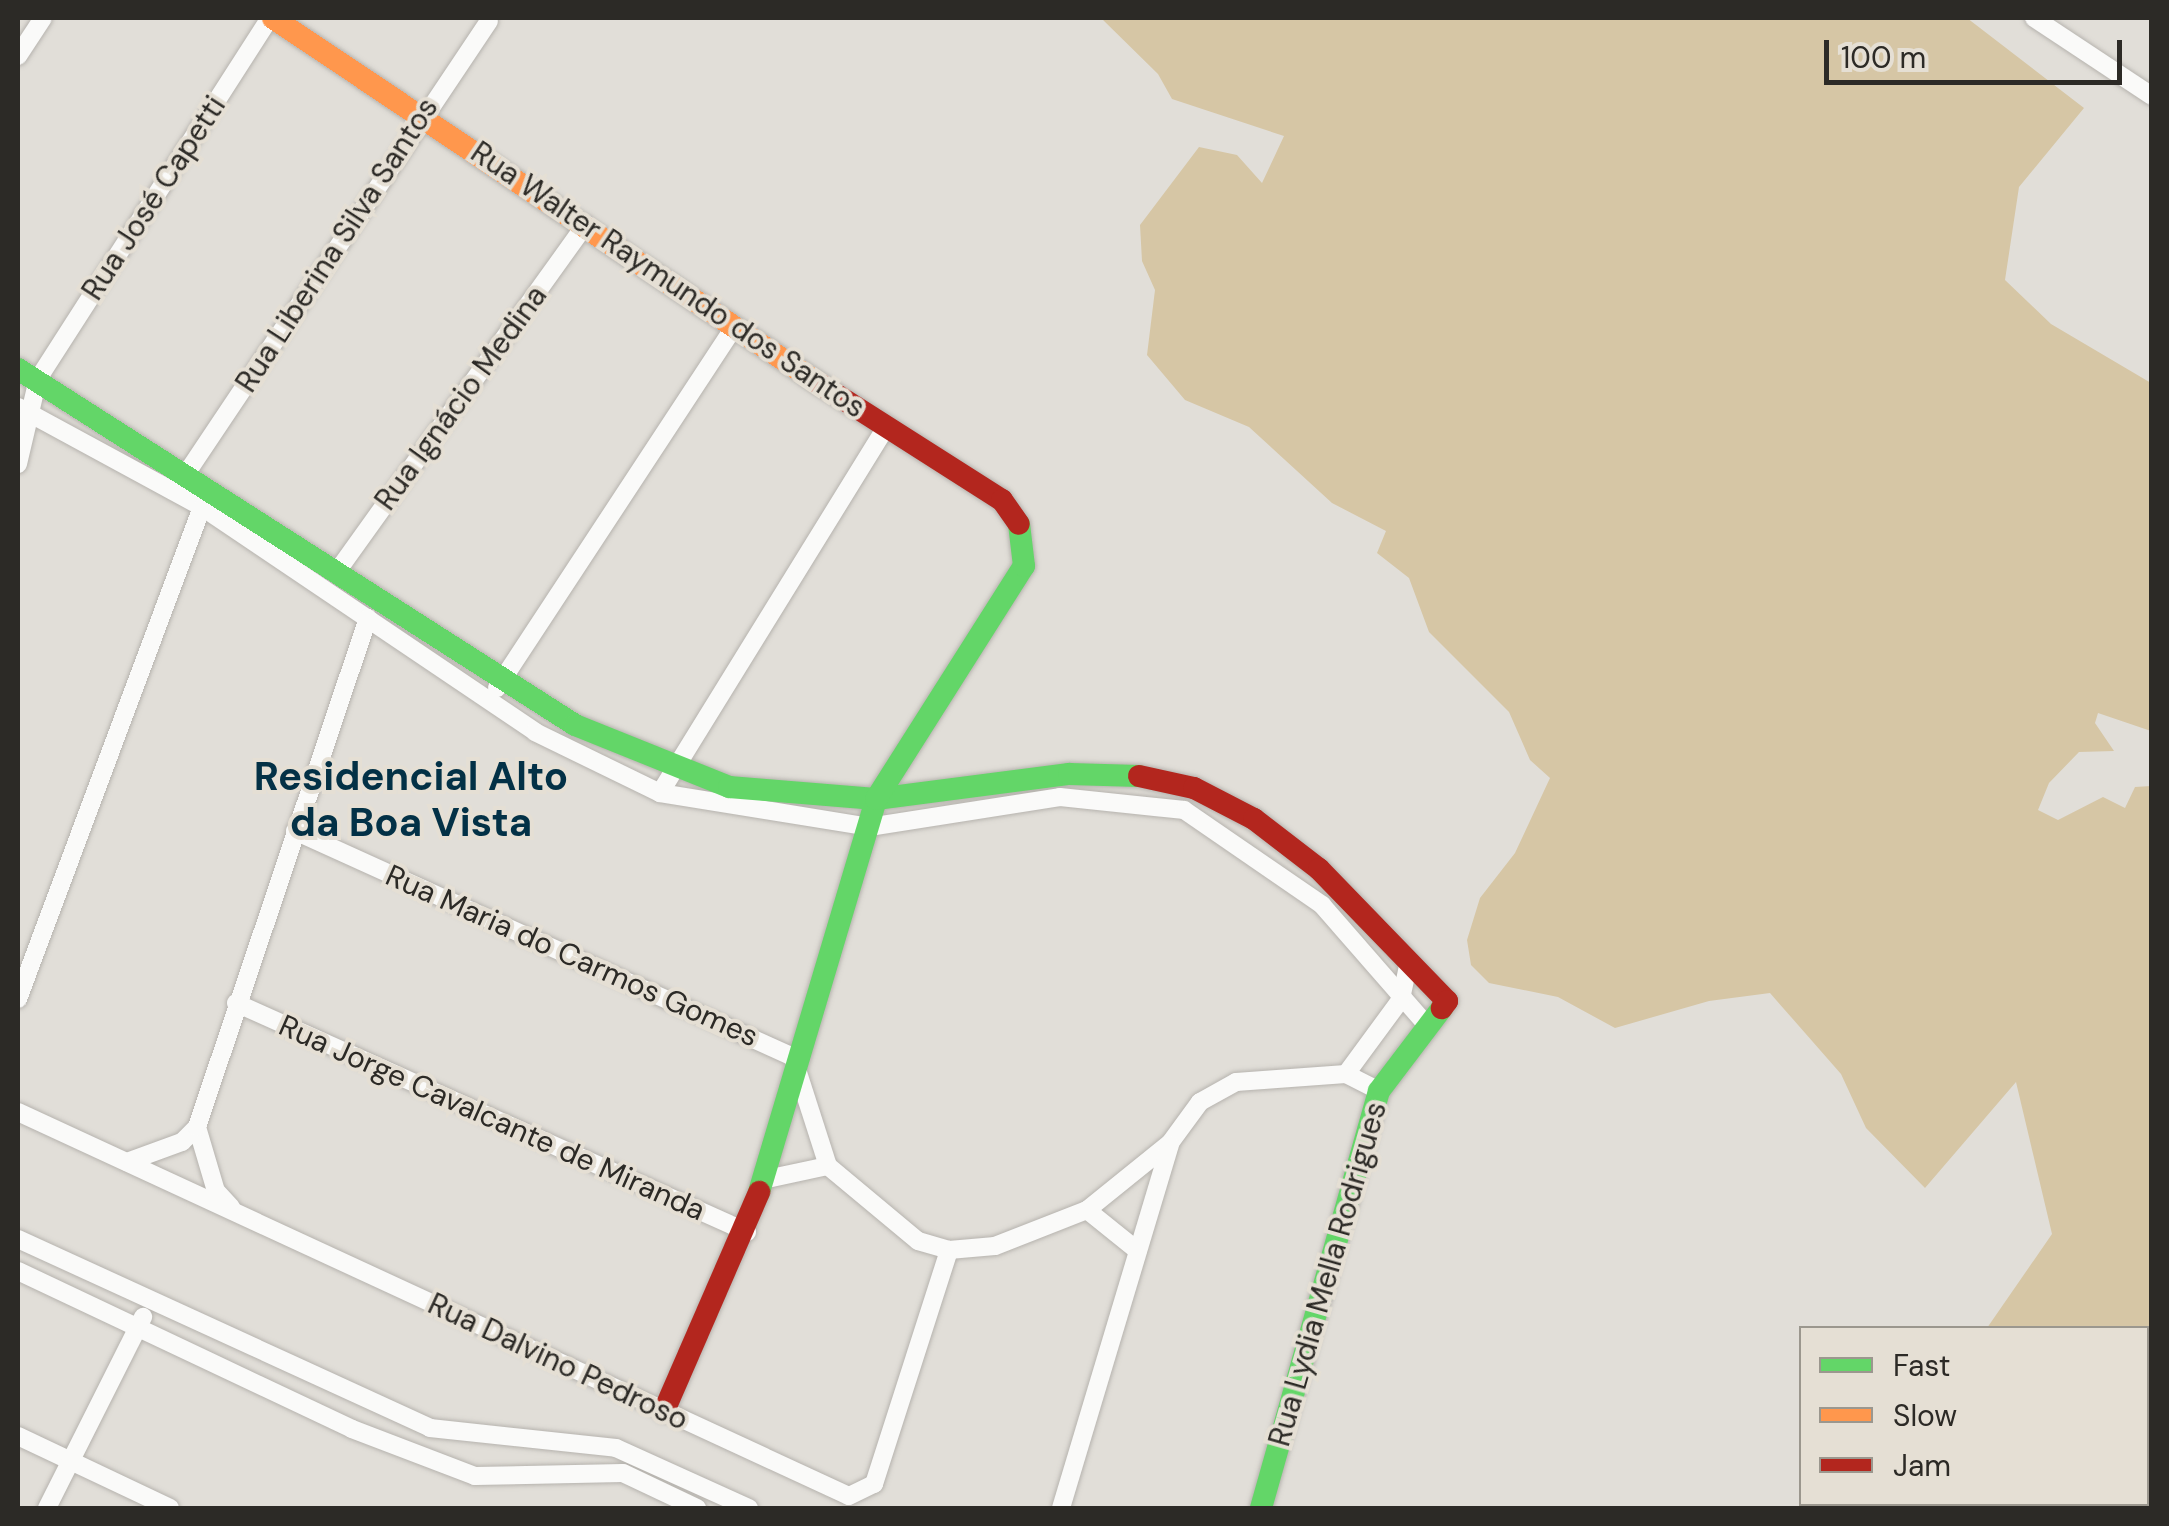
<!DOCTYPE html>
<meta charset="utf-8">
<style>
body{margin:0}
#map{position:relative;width:2169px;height:1526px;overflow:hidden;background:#e1ded8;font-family:"DM Sans",sans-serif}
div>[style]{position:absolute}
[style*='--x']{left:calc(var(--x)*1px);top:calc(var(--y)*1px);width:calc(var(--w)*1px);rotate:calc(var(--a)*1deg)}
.green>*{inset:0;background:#d6c6a5}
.roads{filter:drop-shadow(0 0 2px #b6b3ae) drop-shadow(0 0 2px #b6b3ae)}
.street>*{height:18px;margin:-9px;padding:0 9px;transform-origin:9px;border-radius:9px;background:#fafaf9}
.fast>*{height:22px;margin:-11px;padding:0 11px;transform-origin:11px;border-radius:11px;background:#63d668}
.slow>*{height:22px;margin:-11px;padding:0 11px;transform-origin:11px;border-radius:11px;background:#ff974d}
.jam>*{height:22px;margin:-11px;padding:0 11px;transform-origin:11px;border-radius:11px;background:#b3261e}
span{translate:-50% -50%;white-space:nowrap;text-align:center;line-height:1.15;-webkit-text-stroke:8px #e5dfd4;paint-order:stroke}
.street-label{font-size:30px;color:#2c2a26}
.district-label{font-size:40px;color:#033146;font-weight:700}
.frame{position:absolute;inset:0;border:20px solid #2c2a26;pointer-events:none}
.legend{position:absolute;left:1799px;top:1326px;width:350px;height:180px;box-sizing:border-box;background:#e5dfd4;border:2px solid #9b978e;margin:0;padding:12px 18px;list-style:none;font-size:30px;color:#2c2a26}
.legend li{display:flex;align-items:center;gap:20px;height:50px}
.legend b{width:50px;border:2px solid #9b978e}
.scale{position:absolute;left:1824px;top:40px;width:298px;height:45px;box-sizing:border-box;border:5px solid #2c2a26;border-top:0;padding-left:12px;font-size:30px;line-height:35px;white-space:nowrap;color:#2c2a26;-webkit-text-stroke:8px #e5dfd4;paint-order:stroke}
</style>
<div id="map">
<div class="green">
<div style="clip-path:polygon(1101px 18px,1967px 18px,2084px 108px,2019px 187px,2005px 280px,2051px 324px,2151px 383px,2151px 731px,2098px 713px,2095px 723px,2114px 751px,2079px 752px,2049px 783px,2038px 810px,2058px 820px,2103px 797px,2125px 808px,2135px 787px,2151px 786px,2151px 1508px,2002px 1504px,2146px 1504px,2146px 1328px,1987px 1328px,2052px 1234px,2016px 1082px,1925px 1188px,1866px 1128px,1841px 1074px,1770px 993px,1709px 1001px,1615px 1028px,1558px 997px,1489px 983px,1471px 965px,1467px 940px,1480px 898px,1515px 853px,1550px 778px,1530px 760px,1509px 712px,1429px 632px,1409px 578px,1377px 553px,1386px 531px,1332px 503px,1249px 427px,1185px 400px,1147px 355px,1155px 290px,1142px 261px,1140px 225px,1199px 147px,1237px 155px,1262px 183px,1284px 136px,1172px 99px,1158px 74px)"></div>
</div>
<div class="roads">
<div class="street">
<div style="--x:2034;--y:18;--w:141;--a:33.5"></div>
<div style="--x:18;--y:56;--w:45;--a:-56.7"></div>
<div style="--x:18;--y:407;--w:209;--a:28.5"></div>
<div style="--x:202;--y:507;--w:402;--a:34"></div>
<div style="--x:535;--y:732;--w:139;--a:26"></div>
<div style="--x:660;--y:793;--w:212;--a:9.2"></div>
<div style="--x:869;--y:827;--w:193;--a:-8.9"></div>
<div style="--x:1060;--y:797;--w:125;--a:6"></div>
<div style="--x:1184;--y:810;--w:168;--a:34.5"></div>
<div style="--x:1322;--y:905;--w:157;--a:48.9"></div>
<div style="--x:18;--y:464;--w:87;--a:-76.8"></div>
<div style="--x:38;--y:379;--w:429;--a:-57.3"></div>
<div style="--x:188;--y:471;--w:541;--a:-56.22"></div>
<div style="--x:336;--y:573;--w:429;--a:-54.4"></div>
<div style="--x:497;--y:688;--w:430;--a:-56.7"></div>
<div style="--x:660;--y:793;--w:432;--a:-58.3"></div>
<div style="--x:295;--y:831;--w:547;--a:24.41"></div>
<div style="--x:793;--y:1057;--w:114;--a:72.2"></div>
<div style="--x:828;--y:1166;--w:117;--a:39.8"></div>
<div style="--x:918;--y:1241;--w:32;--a:16"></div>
<div style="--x:949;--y:1250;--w:46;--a:-5"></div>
<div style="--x:995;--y:1246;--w:99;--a:-21.4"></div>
<div style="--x:1087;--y:1210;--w:107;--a:-38.9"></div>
<div style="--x:1170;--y:1143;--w:51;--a:-53.8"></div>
<div style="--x:1200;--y:1102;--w:41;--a:-29.1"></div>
<div style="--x:1236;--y:1082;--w:110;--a:-4.2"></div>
<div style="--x:1346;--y:1074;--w:37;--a:27"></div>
<div style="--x:18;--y:999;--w:525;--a:-69.5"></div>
<div style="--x:236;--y:1003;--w:560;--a:24.14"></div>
<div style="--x:1346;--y:1074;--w:93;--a:-53.7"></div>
<div style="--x:1401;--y:999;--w:39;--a:-78"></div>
<div style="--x:18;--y:1112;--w:915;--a:24.8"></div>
<div style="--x:849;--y:1496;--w:28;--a:-26"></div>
<div style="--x:874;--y:1484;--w:246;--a:-72.2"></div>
<div style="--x:197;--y:1127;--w:67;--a:73.5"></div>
<div style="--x:216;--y:1191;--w:22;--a:47"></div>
<div style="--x:127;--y:1162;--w:59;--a:-20"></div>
<div style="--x:182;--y:1142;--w:21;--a:-45"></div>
<div style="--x:197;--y:1127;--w:537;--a:-71.43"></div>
<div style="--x:762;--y:1180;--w:67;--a:-12"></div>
<div style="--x:1087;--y:1210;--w:65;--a:38.8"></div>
<div style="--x:18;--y:1239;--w:453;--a:24.6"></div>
<div style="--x:430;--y:1428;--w:187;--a:6.1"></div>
<div style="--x:616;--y:1448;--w:146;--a:24.3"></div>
<div style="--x:18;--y:1271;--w:369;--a:25.3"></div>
<div style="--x:352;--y:1429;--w:132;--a:20.9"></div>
<div style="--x:475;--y:1476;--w:148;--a:-1.2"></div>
<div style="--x:623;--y:1473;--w:82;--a:25.3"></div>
<div style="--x:18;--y:1436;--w:168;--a:25.3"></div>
<div style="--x:47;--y:1508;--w:214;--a:-63.3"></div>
<div style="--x:1061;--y:1508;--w:379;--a:-73.3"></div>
</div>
<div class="fast">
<div style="--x:18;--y:369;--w:661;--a:32.58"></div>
<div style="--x:575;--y:725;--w:166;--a:21.9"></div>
<div style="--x:729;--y:787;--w:147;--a:4.7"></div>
<div style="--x:876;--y:799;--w:195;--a:-7.4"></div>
<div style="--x:1069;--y:774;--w:70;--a:1.6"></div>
<div style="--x:759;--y:1192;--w:410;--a:-73.4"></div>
<div style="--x:876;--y:799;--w:276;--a:-57.6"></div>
<div style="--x:1024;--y:566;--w:42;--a:-96.8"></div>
<div style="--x:1261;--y:1508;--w:433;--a:-74.2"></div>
<div style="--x:1379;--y:1091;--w:104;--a:-52.8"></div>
</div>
<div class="slow">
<div style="--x:273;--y:18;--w:656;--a:33.81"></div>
</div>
<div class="jam">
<div style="--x:818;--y:383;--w:218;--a:32.5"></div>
<div style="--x:1002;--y:500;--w:29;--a:55"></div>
<div style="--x:1139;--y:776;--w:56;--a:12.3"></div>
<div style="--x:1194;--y:788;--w:68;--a:27.3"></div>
<div style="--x:1254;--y:819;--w:82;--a:37.6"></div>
<div style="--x:1319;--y:869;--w:184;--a:45.9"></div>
<div style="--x:1447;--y:1001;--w:9;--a:126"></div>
<div style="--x:664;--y:1411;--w:239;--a:-66.5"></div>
</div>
</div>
<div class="street-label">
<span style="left:154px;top:198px;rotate:-57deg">Rua José Capetti</span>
<span style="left:337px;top:245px;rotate:-57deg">Rua Liberina Silva Santos</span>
<span style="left:668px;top:280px;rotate:34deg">Rua Walter Raymundo dos Santos</span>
<span style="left:461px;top:398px;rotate:-54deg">Rua Ignácio Medina</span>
<span style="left:572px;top:956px;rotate:24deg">Rua Maria do Carmos Gomes</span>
<span style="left:492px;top:1118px;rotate:24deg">Rua Jorge Cavalcante de Miranda</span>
<span style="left:1328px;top:1274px;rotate:-74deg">Rua Lydia Mella Rodrigues</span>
<span style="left:558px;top:1362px;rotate:25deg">Rua Dalvino Pedroso</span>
</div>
<div class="district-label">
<span style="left:411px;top:799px">Residencial Alto<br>da Boa Vista</span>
</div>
<div class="frame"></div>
<ul class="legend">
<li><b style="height:12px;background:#63d668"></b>Fast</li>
<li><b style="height:12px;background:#ff974d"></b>Slow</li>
<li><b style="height:12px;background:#b3261e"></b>Jam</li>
</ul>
<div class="scale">100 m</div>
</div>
